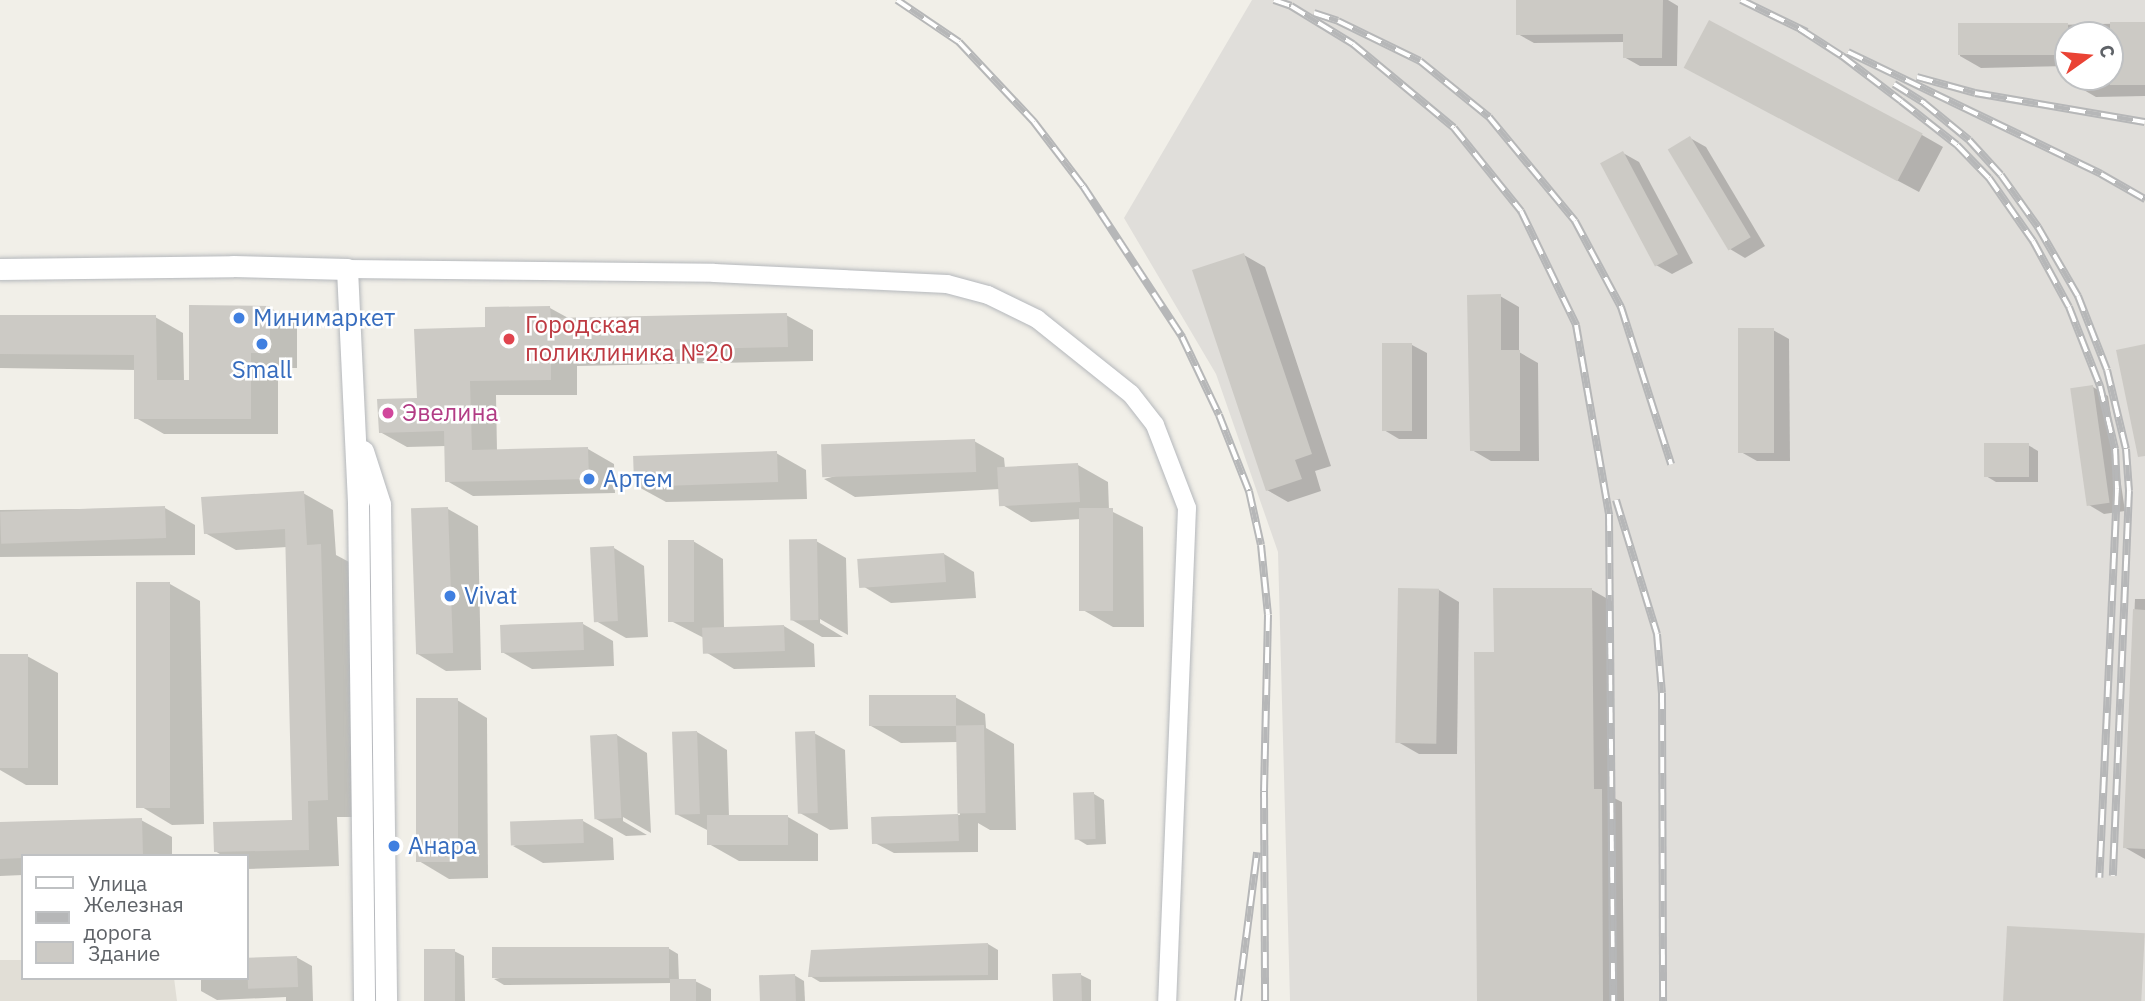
<!DOCTYPE html>
<meta charset="utf-8">
<style>
body{margin:0}
#map{position:relative;width:2145px;height:1001px;overflow:hidden;background:#f1efe8;font-family:"IBM Plex Sans",sans-serif}
div>[style]{position:absolute}
[style*='--x']{left:calc(var(--x)*1px);top:calc(var(--y)*1px);width:calc(var(--w)*1px);rotate:calc(var(--a)*1deg)}
.industrial>*{inset:0;background:#e0deda}
.education>*{inset:0;background:#e1ded6}
.shadow>*{inset:0;background:#0003}
.building>*{inset:0;background:#cccac5;transform-origin:0 0}
.roads{filter:drop-shadow(0 0 2px #b5b8bc) drop-shadow(0 0 2px #b5b8bc)}
.minor>*{height:18px;margin:-9px;padding:0 9px;transform-origin:9px;border-radius:9px;background:#fff}
.tertiary>*{height:21px;margin:-10.5px;padding:0 10.5px;transform-origin:10.5px;border-radius:10.5px;background:#fff}
.rail>*{height:8px;margin-top:-4px;transform-origin:0;background:repeating-linear-gradient(90deg,#fff 0 16px,#b6b7b8 0 32px);box-sizing:border-box;border-block:2px solid #b6b7b8}
.dots>*{width:19px;height:19px;translate:-50% -50%;box-sizing:border-box;border:4px solid #fff;border-radius:50%}
span{translate:-50% -50%;white-space:nowrap;text-align:center;line-height:1.15;-webkit-text-stroke:5px #fff;paint-order:stroke}
.shop-label{font-size:24px;color:#366cbe}
.left{translate:0 -50%;text-align:left}
.health-label{font-size:24px;color:#be3a42}
.hotel-label{font-size:24px;color:#b23c85}
.legend{position:absolute;left:21px;top:854px;width:228px;height:126px;box-sizing:border-box;background:#fff;border:2px solid #bfc1c3;margin:0;padding:9px 12px;list-style:none;font-size:21px;color:#5f6368}
.legend li{display:flex;align-items:center;gap:14px;height:35px}
.legend b{width:35px;border:2px solid #bfc1c3}
.north{position:absolute;left:2054px;top:21px;width:70px;height:70px;box-sizing:border-box;background:#fff;border:2px solid #bfc1c3;border-radius:50%;rotate:75deg;font-size:19px;font-weight:700;line-height:28px;text-align:center;color:#5f6368}
.north::after{content:'';display:block;margin:auto;width:24px;height:32px;background:#ea4335;clip-path:polygon(50% 0,100% 100%,50% 72%,0 100%)}
</style>
<div id="map">
<div class="industrial">
<div style="clip-path:polygon(evenodd,1252px 0,2145px 0,2145px 1001px,1290px 1001px,1278px 552px,1216px 374px,1124px 218px,1252px 0,2068px 35px,2110px 35px,2110px 77px,2068px 77px,2068px 35px)"></div>
</div>
<div class="education">
<div style="clip-path:polygon(0 960px,23px 960px,23px 978px,174px 978px,177px 1001px,0 1001px)"></div>
</div>
<div class="shadow">
<div style="clip-path:polygon(1668px 0,1678px 6px,1677px 66px,1640px 66px,1624px 57px,1625px 42px,1534px 43px,1518px 34px,1518px 1px)"></div>
<div style="clip-path:polygon(2145px 23px,2145px 96px,2096px 97px,2075px 85px,2075px 77px,2110px 77px,2110px 35px,2068px 35px,2068px 66px,1981px 68px,1960px 56px,1960px 27px)"></div>
<div style="clip-path:polygon(1707px 79px,1922px 135px,1943px 147px,1919px 192px)"></div>
<div style="clip-path:polygon(1690px 138px,1706px 147px,1765px 246px,1745px 258px,1730px 249px)"></div>
<div style="clip-path:polygon(1623px 153px,1639px 162px,1693px 263px,1672px 274px,1656px 265px)"></div>
<div style="clip-path:polygon(1244px 255px,1265px 267px,1331px 466px,1315px 471px,1321px 491px,1288px 502px,1267px 490px)"></div>
<div style="clip-path:polygon(1500px 296px,1519px 307px,1519px 352px,1538px 363px,1539px 461px,1491px 461px,1472px 450px)"></div>
<div style="clip-path:polygon(269px 307px,297px 324px,297px 368px,278px 368px,278px 434px,164px 434px,136px 418px,136px 370px,0 368px,0 317px,155px 317px,183px 333px,184px 381px,191px 381px)"></div>
<div style="clip-path:polygon(550px 308px,570px 319px,786px 315px,813px 330px,813px 361px,577px 366px,577px 395px,496px 395px,497px 451px,588px 449px,614px 464px,615px 493px,473px 496px,447px 481px,446px 446px,407px 447px,380px 432px,419px 400px,487px 329px)"></div>
<div style="clip-path:polygon(1773px 330px,1789px 339px,1790px 461px,1757px 461px,1741px 452px)"></div>
<div style="clip-path:polygon(1412px 345px,1427px 353px,1427px 439px,1399px 439px,1384px 430px)"></div>
<div style="clip-path:polygon(2093px 387px,2108px 396px,2125px 511px,2104px 514px,2089px 505px)"></div>
<div style="clip-path:polygon(974px 441px,1004px 458px,1005px 468px,1078px 465px,1108px 482px,1109px 510px,1143px 527px,1144px 627px,1113px 627px,1083px 610px,1081px 519px,1031px 522px,1001px 504px,1000px 489px,855px 497px,824px 479px)"></div>
<div style="clip-path:polygon(2028px 445px,2038px 451px,2038px 482px,1996px 482px,1986px 476px)"></div>
<div style="clip-path:polygon(776px 453px,806px 470px,807px 499px,666px 502px,635px 485px)"></div>
<div style="clip-path:polygon(303px 493px,333px 510px,336px 555px,351px 563px,357px 817px,337px 817px,339px 866px,247px 869px,247px 856px,223px 856px,215px 851px,294px 822px,287px 547px,236px 550px,205px 533px)"></div>
<div style="clip-path:polygon(165px 508px,195px 525px,195px 555px,0 557px,0 510px)"></div>
<div style="clip-path:polygon(448px 509px,478px 526px,481px 670px,446px 671px,416px 653px)"></div>
<div style="clip-path:polygon(693px 541px,723px 559px,724px 628px,784px 626px,814px 644px,815px 667px,734px 669px,704px 651px,704px 638px,671px 621px)"></div>
<div style="clip-path:polygon(816px 541px,846px 558px,848px 635px,820px 619px,820px 623px,843px 637px,822px 637px,792px 620px)"></div>
<div style="clip-path:polygon(614px 548px,644px 566px,648px 637px,626px 638px,596px 621px)"></div>
<div style="clip-path:polygon(944px 554px,974px 572px,976px 598px,891px 603px,861px 585px)"></div>
<div style="clip-path:polygon(170px 584px,200px 601px,204px 824px,172px 825px,142px 807px)"></div>
<div style="clip-path:polygon(1439px 590px,1459px 602px,1457px 754px,1419px 754px,1398px 742px)"></div>
<div style="clip-path:polygon(1592px 590px,1613px 602px,1614px 798px,1622px 802px,1624px 1001px,1479px 1001px,1495px 653px)"></div>
<div style="clip-path:polygon(2135px 599px,2145px 599px,2145px 859px,2124px 847px)"></div>
<div style="clip-path:polygon(583px 624px,613px 641px,614px 666px,532px 669px,502px 652px)"></div>
<div style="clip-path:polygon(0 656px,27px 656px,58px 673px,58px 785px,26px 785px,0 770px)"></div>
<div style="clip-path:polygon(955px 697px,985px 714px,986px 728px,1014px 744px,1016px 830px,990px 830px,978px 823px,978px 852px,894px 853px,873px 842px,873px 817px,960px 815px,958px 742px,901px 743px,871px 726px)"></div>
<div style="clip-path:polygon(457px 700px,487px 718px,488px 878px,449px 879px,419px 861px)"></div>
<div style="clip-path:polygon(697px 732px,727px 750px,729px 817px,788px 817px,818px 834px,818px 861px,739px 861px,709px 844px,709px 831px,676px 814px)"></div>
<div style="clip-path:polygon(814px 733px,845px 750px,848px 829px,830px 830px,800px 813px)"></div>
<div style="clip-path:polygon(617px 735px,647px 753px,651px 833px,623px 817px,623px 821px,647px 835px,626px 836px,596px 819px)"></div>
<div style="clip-path:polygon(1094px 794px,1104px 800px,1106px 844px,1087px 845px,1077px 839px)"></div>
<div style="clip-path:polygon(141px 820px,172px 837px,172px 856px,23px 856px,23px 875px,0 876px,0 824px)"></div>
<div style="clip-path:polygon(583px 821px,613px 838px,614px 860px,543px 863px,513px 846px)"></div>
<div style="clip-path:polygon(988px 944px,998px 950px,998px 980px,820px 982px,810px 976px)"></div>
<div style="clip-path:polygon(668px 948px,678px 954px,679px 981px,695px 981px,711px 989px,711px 1001px,672px 1001px,672px 983px,504px 985px,494px 979px)"></div>
<div style="clip-path:polygon(454px 951px,464px 956px,465px 1001px,426px 1001px)"></div>
<div style="clip-path:polygon(296px 957px,312px 966px,313px 1001px,286px 1001px,286px 997px,217px 1000px,201px 991px,201px 978px,247px 978px,247px 960px)"></div>
<div style="clip-path:polygon(794px 975px,804px 981px,805px 1001px,763px 1001px)"></div>
<div style="clip-path:polygon(1081px 975px,1091px 980px,1091px 1001px,1054px 1001px)"></div>
</div>
<div class="building">
<div style="clip-path:polygon(1516px 0,1663px 0,1662px 58px,1623px 58px,1623px 34px,1516px 35px)"></div>
<div style="left:1709px;top:20px;width:242px;height:54px;rotate:28deg"></div>
<div style="left:2110px;top:22px;width:35px;height:63px"></div>
<div style="left:2068px;top:23px;width:32px;height:110px;rotate:90deg"></div>
<div style="left:1690px;top:136px;width:118px;height:26px;rotate:59deg"></div>
<div style="left:1623px;top:151px;width:117px;height:26px;rotate:62deg"></div>
<div style="clip-path:polygon(1244px 253px,1312px 454px,1295px 460px,1302px 479px,1266px 491px,1192px 270px)"></div>
<div style="clip-path:polygon(1501px 294px,1501px 350px,1520px 350px,1520px 451px,1470px 451px,1467px 295px)"></div>
<div style="clip-path:polygon(189px 305px,270px 306px,270px 353px,251px 353px,251px 419px,134px 419px,134px 355px,0 354px,0 315px,156px 315px,157px 380px,189px 380px)"></div>
<div style="clip-path:polygon(550px 306px,551px 318px,787px 313px,788px 347px,551px 352px,551px 380px,470px 381px,472px 450px,588px 447px,589px 479px,445px 482px,444px 431px,379px 433px,377px 399px,417px 398px,414px 329px,485px 327px,485px 307px)"></div>
<div style="left:1774px;top:328px;width:125px;height:36px;rotate:90deg"></div>
<div style="left:1382px;top:343px;width:30px;height:88px"></div>
<div style="clip-path:polygon(2145px 344px,2145px 456px,2138px 457px,2116px 350px)"></div>
<div style="left:2093px;top:385px;width:119px;height:23px;rotate:82deg"></div>
<div style="left:975px;top:439px;width:33px;height:154px;rotate:88deg"></div>
<div style="left:1984px;top:443px;width:45px;height:34px"></div>
<div style="left:777px;top:451px;width:31px;height:144px;rotate:88deg"></div>
<div style="left:1078px;top:463px;width:39px;height:81px;rotate:87deg"></div>
<div style="clip-path:polygon(304px 491px,307px 545px,321px 544px,328px 800px,308px 801px,309px 850px,214px 852px,213px 822px,292px 820px,285px 529px,204px 534px,201px 497px)"></div>
<div style="left:165px;top:506px;width:32px;height:165px;rotate:88deg"></div>
<div style="left:448px;top:507px;width:146px;height:37px;rotate:88deg"></div>
<div style="left:1079px;top:508px;width:34px;height:103px"></div>
<div style="left:817px;top:539px;width:81px;height:28px;rotate:89deg"></div>
<div style="left:668px;top:540px;width:26px;height:82px"></div>
<div style="left:614px;top:546px;width:75px;height:24px;rotate:87deg"></div>
<div style="left:944px;top:553px;width:29px;height:87px;rotate:86deg"></div>
<div style="left:136px;top:582px;width:34px;height:226px"></div>
<div style="left:1398px;top:588px;width:41px;height:155px;rotate:1deg"></div>
<div style="clip-path:polygon(1493px 588px,1592px 588px,1594px 789px,1602px 789px,1603px 1001px,1477px 1001px,1474px 652px,1494px 652px)"></div>
<div style="clip-path:polygon(2133px 609px,2145px 610px,2145px 849px,2123px 848px)"></div>
<div style="left:583px;top:622px;width:28px;height:83px;rotate:88deg"></div>
<div style="left:784px;top:625px;width:26px;height:82px;rotate:88deg"></div>
<div style="left:0;top:654px;width:28px;height:114px"></div>
<div style="left:956px;top:695px;width:31px;height:87px;rotate:90deg"></div>
<div style="left:458px;top:698px;width:164px;height:42px;rotate:90deg"></div>
<div style="left:984px;top:725px;width:88px;height:28px;rotate:89deg"></div>
<div style="left:697px;top:731px;width:83px;height:25px;rotate:88deg"></div>
<div style="left:815px;top:731px;width:82px;height:20px;rotate:88deg"></div>
<div style="left:617px;top:734px;width:84px;height:27px;rotate:87deg"></div>
<div style="left:1094px;top:792px;width:47px;height:21px;rotate:88deg"></div>
<div style="left:958px;top:814px;width:27px;height:87px;rotate:88deg"></div>
<div style="left:707px;top:815px;width:81px;height:30px"></div>
<div style="clip-path:polygon(142px 818px,143px 855px,23px 856px,23px 858px,0 859px,0 822px)"></div>
<div style="left:583px;top:819px;width:24px;height:73px;rotate:88deg"></div>
<div style="left:2007px;top:926px;width:138px;height:75px;rotate:3deg"></div>
<div style="clip-path:polygon(988px 943px,988px 975px,808px 977px,811px 950px)"></div>
<div style="left:669px;top:947px;width:31px;height:177px;rotate:90deg"></div>
<div style="left:424px;top:949px;width:31px;height:52px"></div>
<div style="left:297px;top:956px;width:31px;height:50px;rotate:88deg"></div>
<div style="left:1081px;top:973px;width:28px;height:29px;rotate:88deg"></div>
<div style="left:795px;top:974px;width:27px;height:36px;rotate:88deg"></div>
<div style="left:670px;top:979px;width:26px;height:22px"></div>
</div>
<div class="roads">
<div class="minor">
<div style="--x:347;--y:269;--w:367;--a:0.6"></div>
<div style="--x:714;--y:273;--w:233;--a:2.7"></div>
<div style="--x:947;--y:284;--w:42;--a:15"></div>
<div style="--x:988;--y:295;--w:55;--a:26.1"></div>
<div style="--x:1037;--y:319;--w:120;--a:38.6"></div>
<div style="--x:1131;--y:394;--w:39;--a:52"></div>
<div style="--x:1155;--y:425;--w:89;--a:68.9"></div>
<div style="--x:1187;--y:508;--w:493;--a:92.3"></div>
</div>
<div class="tertiary">
<div style="--x:0;--y:269;--w:233;--a:-0.7"></div>
<div style="--x:233;--y:266;--w:114;--a:1.5"></div>
<div style="--x:347;--y:269;--w:234;--a:87.3"></div>
<div style="--x:358;--y:503;--w:498;--a:89.3"></div>
<div style="--x:363;--y:451;--w:56;--a:72.2"></div>
<div style="--x:380;--y:504;--w:497;--a:89.3"></div>
</div>
</div>
<div class="rail">
<div style="--x:897;--y:0;--w:75;--a:34.1"></div>
<div style="--x:959;--y:42;--w:110;--a:46.8"></div>
<div style="--x:1034;--y:122;--w:81;--a:52.6"></div>
<div style="--x:1083;--y:186;--w:181;--a:56.7"></div>
<div style="--x:1182;--y:337;--w:86;--a:64.6"></div>
<div style="--x:1219;--y:415;--w:82;--a:68.5"></div>
<div style="--x:1249;--y:491;--w:55;--a:77.5"></div>
<div style="--x:1261;--y:545;--w:70;--a:84.3"></div>
<div style="--x:1268;--y:615;--w:177;--a:91.3"></div>
<div style="--x:1264;--y:792;--w:209;--a:89.7"></div>
<div style="--x:1274;--y:0;--w:18;--a:19"></div>
<div style="--x:1291;--y:6;--w:73;--a:31.5"></div>
<div style="--x:1353;--y:44;--w:131;--a:39.7"></div>
<div style="--x:1454;--y:128;--w:107;--a:51.1"></div>
<div style="--x:1521;--y:211;--w:127;--a:64.2"></div>
<div style="--x:1576;--y:325;--w:193;--a:80.1"></div>
<div style="--x:1609;--y:515;--w:486;--a:89.5"></div>
<div style="--x:1741;--y:0;--w:73;--a:25.9"></div>
<div style="--x:1314;--y:13;--w:25;--a:18"></div>
<div style="--x:1338;--y:21;--w:91;--a:26"></div>
<div style="--x:1420;--y:61;--w:89;--a:39.1"></div>
<div style="--x:1489;--y:117;--w:135;--a:50.4"></div>
<div style="--x:1575;--y:221;--w:98;--a:61.9"></div>
<div style="--x:1621;--y:307;--w:165;--a:72.3"></div>
<div style="--x:1800;--y:29;--w:50;--a:32.7"></div>
<div style="--x:1842;--y:56;--w:74;--a:37.3"></div>
<div style="--x:1901;--y:101;--w:71;--a:38.2"></div>
<div style="--x:1957;--y:145;--w:46;--a:45.9"></div>
<div style="--x:1989;--y:178;--w:77;--a:55.1"></div>
<div style="--x:2033;--y:241;--w:75;--a:61.4"></div>
<div style="--x:2069;--y:307;--w:85;--a:68.6"></div>
<div style="--x:2100;--y:386;--w:65;--a:76.6"></div>
<div style="--x:2115;--y:449;--w:40;--a:87.1"></div>
<div style="--x:2117;--y:489;--w:389;--a:92.6"></div>
<div style="--x:1848;--y:52;--w:281;--a:25.7"></div>
<div style="--x:2101;--y:174;--w:51;--a:29.6"></div>
<div style="--x:1917;--y:77;--w:60;--a:15.4"></div>
<div style="--x:1975;--y:93;--w:172;--a:9.7"></div>
<div style="--x:1894;--y:84;--w:36;--a:32"></div>
<div style="--x:1924;--y:103;--w:58;--a:39.4"></div>
<div style="--x:1969;--y:140;--w:47;--a:47.6"></div>
<div style="--x:2001;--y:175;--w:64;--a:54.6"></div>
<div style="--x:2038;--y:227;--w:80;--a:59.9"></div>
<div style="--x:2078;--y:296;--w:79;--a:68.6"></div>
<div style="--x:2107;--y:370;--w:81;--a:76.5"></div>
<div style="--x:2126;--y:449;--w:42;--a:85.9"></div>
<div style="--x:2129;--y:491;--w:385;--a:92.4"></div>
<div style="--x:1616;--y:500;--w:140;--a:73"></div>
<div style="--x:1657;--y:634;--w:59;--a:85.2"></div>
<div style="--x:1662;--y:693;--w:308;--a:89.8"></div>
<div style="--x:1238;--y:1001;--w:150;--a:-82.7"></div>
</div>
<div class="dots">
<div style="left:239px;top:318px;background:#3f7fe0"></div>
<div style="left:509px;top:339px;background:#e0444e"></div>
<div style="left:262px;top:344px;background:#3f7fe0"></div>
<div style="left:388px;top:413px;background:#d1479c"></div>
<div style="left:589px;top:479px;background:#3f7fe0"></div>
<div style="left:450px;top:596px;background:#3f7fe0"></div>
<div style="left:394px;top:846px;background:#3f7fe0"></div>
</div>
<div class="shop-label">
<span class="left" style="left:253px;top:318px">Минимаркет</span>
<span style="left:262px;top:370px">Small</span>
<span class="left" style="left:603px;top:479px">Артем</span>
<span class="left" style="left:464px;top:596px">Vivat</span>
<span class="left" style="left:408px;top:846px">Анара</span>
</div>
<div class="health-label">
<span class="left" style="left:525px;top:339px">Городская<br>поликлиника №20</span>
</div>
<div class="hotel-label">
<span class="left" style="left:402px;top:413px">Эвелина</span>
</div>
<ul class="legend">
<li><b style="height:9px;background:#fff"></b>Улица</li>
<li><b style="height:9px;background:#b6b7b8"></b>Железная дорога</li>
<li><b style="height:19px;background:#cccac5"></b>Здание</li>
</ul>
<div class="north">С</div>
</div>
